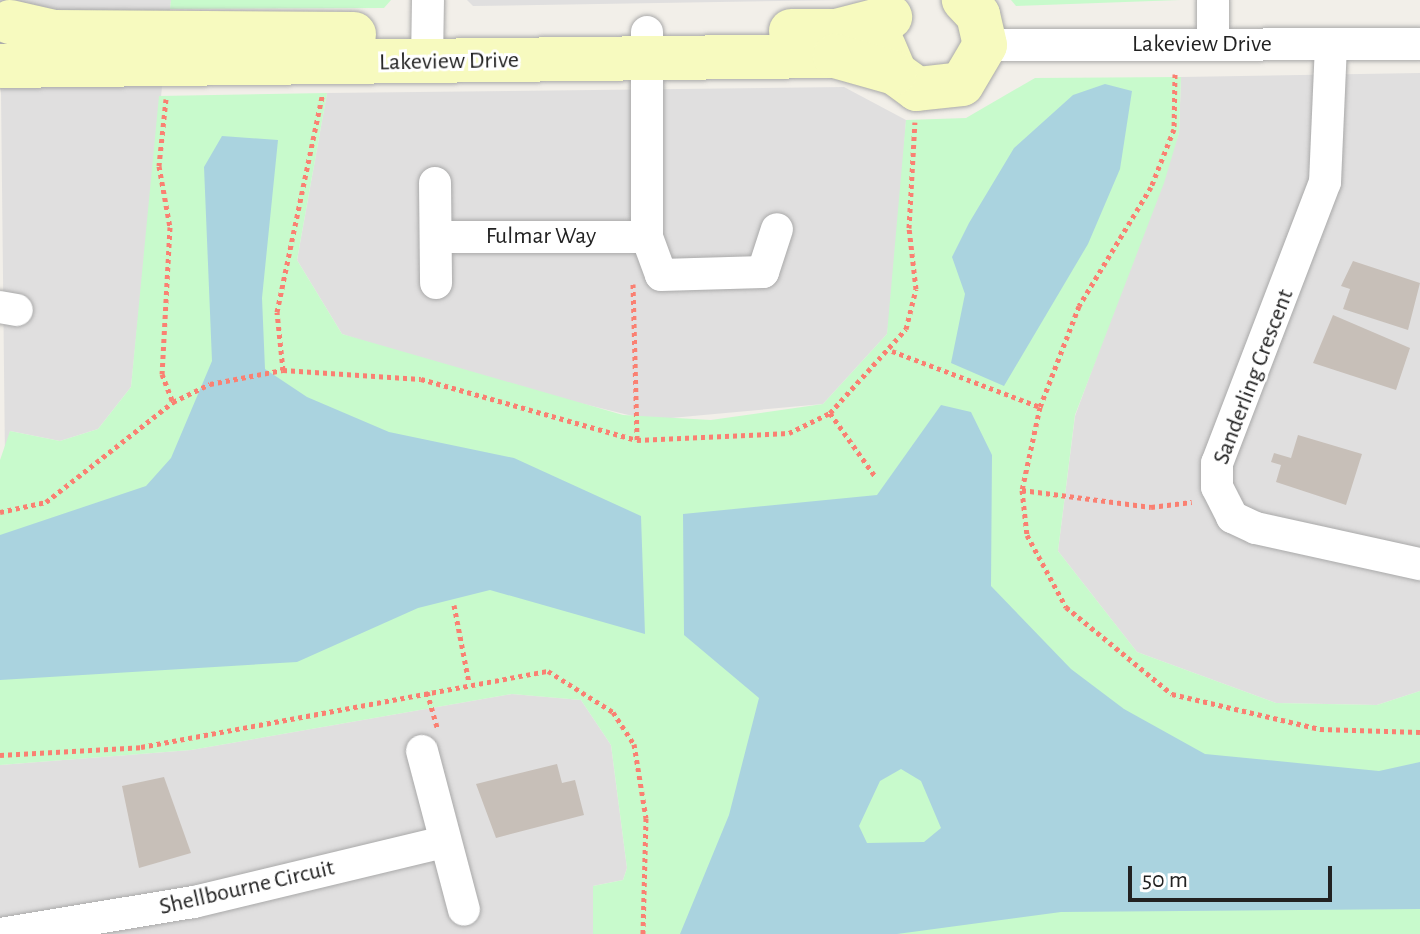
<!DOCTYPE html>
<style>
body{margin:0}
#map{position:relative;width:1420px;height:934px;overflow:hidden;background:#f2efe9;font-family:"Alegreya Sans",sans-serif}
div>[style]{position:absolute}
[style*='--x']{left:calc(var(--x)*1px);top:calc(var(--y)*1px);width:calc(var(--w)*1px);rotate:calc(var(--a)*1deg)}
.residential>*{inset:0;background:#e0dfdf}
.park>*{inset:0;background:#c8facc}
.water>*{inset:0;background:#aad3df}
.building>*{inset:0;background:#c7bfb8}
.path>*{height:5px;margin-top:-2.5px;transform-origin:0;background:repeating-linear-gradient(90deg,#fa8072 0 4px,transparent 0 8px)}
.roads{filter:drop-shadow(0 0 2px #a9a9a9) drop-shadow(0 0 2px #a9a9a9)}
.street>*{height:32px;margin:-16px;padding:0 16px;transform-origin:16px;border-radius:16px;background:#fff}
.secondary>*{height:44px;margin:-22px;padding:0 22px;transform-origin:22px;border-radius:22px;background:#f7fabf}
span{translate:-50% -50%;white-space:nowrap;text-align:center;line-height:1.15;-webkit-text-stroke:6px #fff;paint-order:stroke}
.street-label{font-size:24px;color:#222}
.scale{position:absolute;left:1128px;top:866px;width:204px;height:36px;box-sizing:border-box;border:4px solid #222;border-top:0;padding-left:10px;font-size:24px;line-height:28px;white-space:nowrap;color:#222;-webkit-text-stroke:6px #fff;paint-order:stroke}
</style>
<div id="map">
<div class="residential">
<div style="clip-path:polygon(0 0,171px 0,131px 387px,98px 429px,60px 441px,10px 431px,5px 461px)"></div>
<div style="clip-path:polygon(467px 0,846px 0,473px 6px)"></div>
<div style="clip-path:polygon(1420px 73px,1420px 691px,1377px 705px,1276px 703px,1137px 652px,1058px 551px,1075px 416px,1179px 133px,1181px 77px)"></div>
<div style="clip-path:polygon(844px 87px,906px 120px,896px 274px,887px 334px,823px 404px,649px 420px,473px 377px,342px 334px,297px 260px,327px 93px)"></div>
<div style="clip-path:polygon(512px 694px,581px 700px,611px 745px,627px 868px,623px 880px,593px 886px,593px 934px,0 934px,0 765px,191px 750px)"></div>
</div>
<div class="park">
<div style="clip-path:polygon(171px 0,391px 0,384px 8px,170px 9px)"></div>
<div style="clip-path:polygon(1011px 0,1180px 0,1016px 6px)"></div>
<div style="clip-path:polygon(1181px 77px,1179px 133px,1164px 183px,1075px 415px,1058px 551px,1137px 652px,1276px 703px,1377px 705px,1420px 691px,1420px 934px,593px 934px,593px 886px,623px 880px,627px 868px,611px 745px,581px 700px,512px 694px,191px 750px,0 765px,0 460px,10px 431px,60px 441px,98px 429px,131px 387px,159px 96px,327px 93px,297px 260px,342px 334px,623px 415px,711px 420px,823px 404px,887px 334px,906px 120px,966px 118px,1035px 78px)"></div>
</div>
<div class="water">
<div style="clip-path:polygon(1105px 84px,1132px 91px,1120px 169px,1088px 244px,1004px 386px,951px 363px,965px 294px,952px 257px,969px 223px,1014px 148px,1073px 95px)"></div>
<div style="clip-path:polygon(222px 136px,278px 140px,262px 298px,265px 369px,307px 397px,389px 432px,514px 458px,641px 516px,645px 634px,490px 590px,418px 608px,297px 662px,0 680px,0 535px,146px 486px,171px 458px,212px 361px,204px 167px)"></div>
<div style="clip-path:polygon(evenodd,941px 405px,971px 412px,992px 455px,991px 586px,1071px 669px,1124px 709px,1205px 754px,1379px 771px,1420px 762px,1420px 909px,1061px 912px,897px 934px,680px 934px,729px 815px,759px 698px,684px 635px,683px 514px,877px 495px,941px 405px,901px 769px,921px 781px,941px 828px,924px 842px,867px 843px,859px 826px,880px 781px,901px 769px)"></div>
</div>
<div class="building">
<div style="clip-path:polygon(1353px 261px,1420px 283px,1408px 330px,1343px 309px,1350px 289px,1341px 286px)"></div>
<div style="clip-path:polygon(1333px 315px,1410px 348px,1396px 390px,1313px 363px)"></div>
<div style="clip-path:polygon(1298px 435px,1362px 454px,1346px 505px,1276px 482px,1281px 465px,1271px 462px,1274px 453px,1291px 458px)"></div>
<div style="clip-path:polygon(557px 764px,562px 783px,575px 780px,584px 815px,496px 838px,476px 784px)"></div>
<div style="clip-path:polygon(164px 777px,191px 853px,139px 868px,122px 786px)"></div>
</div>
<div class="path">
<div style="--x:1175;--y:74;--w:55;--a:91"></div>
<div style="--x:1174;--y:129;--w:62;--a:111.6"></div>
<div style="--x:1151;--y:187;--w:139;--a:121.2"></div>
<div style="--x:1079;--y:306;--w:108;--a:111.1"></div>
<div style="--x:1040;--y:407;--w:85;--a:102.2"></div>
<div style="--x:1022;--y:490;--w:45;--a:83.7"></div>
<div style="--x:1027;--y:535;--w:82;--a:61.6"></div>
<div style="--x:1066;--y:607;--w:137;--a:39.4"></div>
<div style="--x:1172;--y:694;--w:152;--a:13.3"></div>
<div style="--x:1320;--y:729;--w:100;--a:1.7"></div>
<div style="--x:166;--y:99;--w:67;--a:96"></div>
<div style="--x:159;--y:166;--w:62;--a:79.8"></div>
<div style="--x:170;--y:227;--w:147;--a:93.1"></div>
<div style="--x:162;--y:374;--w:30;--a:69"></div>
<div style="--x:633;--y:284;--w:156;--a:88.5"></div>
<div style="--x:892;--y:351;--w:158;--a:20.7"></div>
<div style="--x:283;--y:370;--w:58;--a:-95.9"></div>
<div style="--x:277;--y:312;--w:221;--a:-78.2"></div>
<div style="--x:830;--y:413;--w:77;--a:54.5"></div>
<div style="--x:1022;--y:490;--w:130;--a:7.5"></div>
<div style="--x:1151;--y:507;--w:41;--a:-7"></div>
<div style="--x:0;--y:512;--w:47;--a:-12.3"></div>
<div style="--x:46;--y:502;--w:162;--a:-38.2"></div>
<div style="--x:173;--y:402;--w:41;--a:-25.9"></div>
<div style="--x:210;--y:384;--w:74;--a:-10.9"></div>
<div style="--x:283;--y:370;--w:138;--a:3.7"></div>
<div style="--x:421;--y:379;--w:224;--a:15.8"></div>
<div style="--x:637;--y:440;--w:152;--a:-2.6"></div>
<div style="--x:789;--y:433;--w:46;--a:-26"></div>
<div style="--x:830;--y:413;--w:113;--a:-47.9"></div>
<div style="--x:906;--y:329;--w:41;--a:-76"></div>
<div style="--x:916;--y:289;--w:61;--a:-96.5"></div>
<div style="--x:909;--y:228;--w:106;--a:-86.8"></div>
<div style="--x:454;--y:605;--w:79;--a:79.1"></div>
<div style="--x:427;--y:692;--w:37;--a:74"></div>
<div style="--x:0;--y:755;--w:141;--a:-3.2"></div>
<div style="--x:141;--y:747;--w:414;--a:-10.6"></div>
<div style="--x:548;--y:671;--w:77;--a:32.2"></div>
<div style="--x:613;--y:712;--w:38;--a:57"></div>
<div style="--x:634;--y:744;--w:75;--a:80.8"></div>
<div style="--x:646;--y:818;--w:116;--a:91.5"></div>
</div>
<div class="roads">
<div class="street">
<div style="--x:1213;--y:0;--w:45;--a:90"></div>
<div style="--x:985;--y:45;--w:435;--a:-0.1"></div>
<div style="--x:1331;--y:45;--w:137;--a:92.5"></div>
<div style="--x:1325;--y:182;--w:301;--a:111"></div>
<div style="--x:1217;--y:463;--w:24;--a:90"></div>
<div style="--x:1217;--y:487;--w:34;--a:63"></div>
<div style="--x:1232;--y:517;--w:26;--a:25"></div>
<div style="--x:1256;--y:528;--w:168;--a:12.4"></div>
<div style="--x:427;--y:62;--w:62;--a:-89.1"></div>
<div style="--x:435;--y:183;--w:100;--a:89.4"></div>
<div style="--x:436;--y:237;--w:211;--a:0"></div>
<div style="--x:647;--y:237;--w:205;--a:-90"></div>
<div style="--x:647;--y:237;--w:40;--a:69.8"></div>
<div style="--x:661;--y:275;--w:102;--a:-1.7"></div>
<div style="--x:763;--y:272;--w:45;--a:-72"></div>
<div style="--x:0;--y:307;--w:17;--a:10"></div>
<div style="--x:422;--y:751;--w:164;--a:75.2"></div>
<div style="--x:0;--y:934;--w:197;--a:-9.4"></div>
<div style="--x:194;--y:902;--w:257;--a:-13.5"></div>
</div>
<div class="secondary">
<div style="--x:10;--y:22;--w:45;--a:12.8"></div>
<div style="--x:54;--y:32;--w:300;--a:0.4"></div>
<div style="--x:791;--y:31;--w:45;--a:0"></div>
<div style="--x:836;--y:31;--w:56;--a:-14.5"></div>
<div style="--x:884;--y:47;--w:28;--a:67"></div>
<div style="--x:895;--y:73;--w:27;--a:36"></div>
<div style="--x:917;--y:89;--w:45;--a:-6.3"></div>
<div style="--x:962;--y:84;--w:45;--a:-59.5"></div>
<div style="--x:985;--y:45;--w:31;--a:-103"></div>
<div style="--x:978;--y:15;--w:21;--a:-133"></div>
<div style="--x:0;--y:66;--w:835;--a:-0.69"></div>
<div style="--x:835;--y:56;--w:62;--a:15.8"></div>
</div>
</div>
<div class="street-label">
<span style="left:1202px;top:45px">Lakeview Drive</span>
<span style="left:449px;top:62px;rotate:-1deg">Lakeview Drive</span>
<span style="left:541px;top:237px">Fulmar Way</span>
<span style="left:1254px;top:377px;rotate:-69deg">Sanderling Crescent</span>
<span style="left:247px;top:888px;rotate:-13deg">Shellbourne Circuit</span>
</div>
<div class="scale">50 m</div>
</div>
